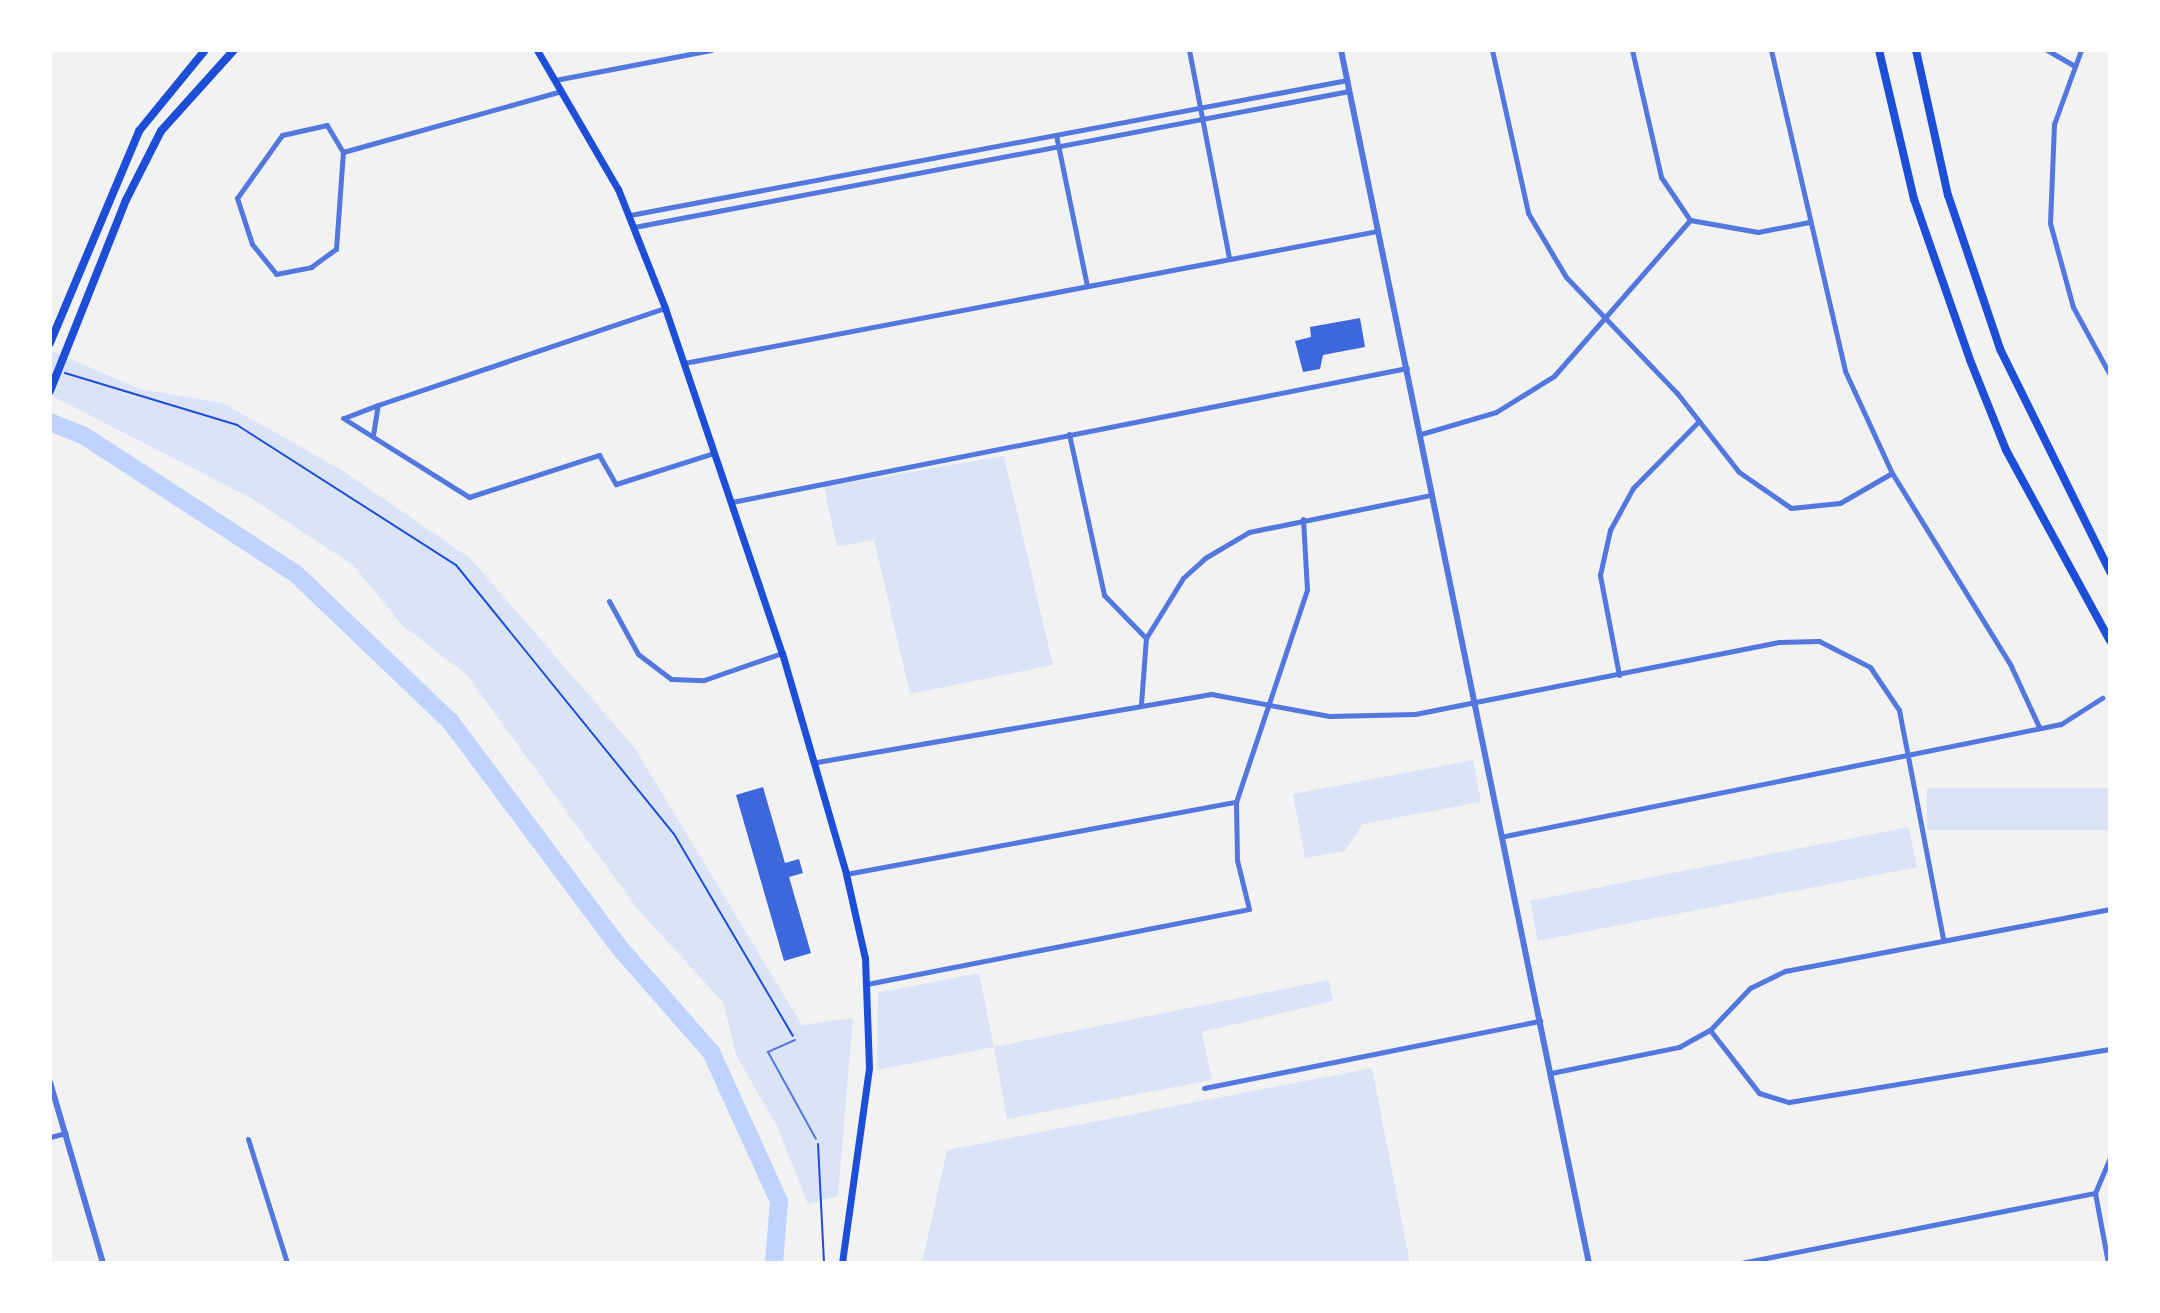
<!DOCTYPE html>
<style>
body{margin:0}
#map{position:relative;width:2160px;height:1313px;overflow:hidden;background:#f2f2f2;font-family:"Space Grotesk",sans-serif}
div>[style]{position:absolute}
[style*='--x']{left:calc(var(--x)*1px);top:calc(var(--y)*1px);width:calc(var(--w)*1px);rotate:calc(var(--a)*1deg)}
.green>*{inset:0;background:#dbe4f7;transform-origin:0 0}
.river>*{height:18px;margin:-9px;padding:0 9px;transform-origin:9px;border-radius:9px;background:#bfd3fe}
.building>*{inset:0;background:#3d67dc}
.path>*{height:2px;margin:-1px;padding:0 1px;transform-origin:1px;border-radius:1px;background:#1d4ed8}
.service>*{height:2px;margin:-1px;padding:0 1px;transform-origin:1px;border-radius:1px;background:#5277de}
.minor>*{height:5px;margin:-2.5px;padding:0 2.5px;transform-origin:2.5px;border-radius:2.5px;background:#5277de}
.tertiary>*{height:6px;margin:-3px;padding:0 3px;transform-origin:3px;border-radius:3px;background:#5277de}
.secondary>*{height:7px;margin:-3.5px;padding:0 3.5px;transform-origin:3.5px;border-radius:3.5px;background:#1d4ed8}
.primary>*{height:8px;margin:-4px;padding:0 4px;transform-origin:4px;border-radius:4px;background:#1d4ed8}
.trunk>*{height:8px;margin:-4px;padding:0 4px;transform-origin:4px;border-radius:4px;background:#1d4ed8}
span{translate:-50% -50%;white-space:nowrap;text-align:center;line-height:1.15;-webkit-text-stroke:6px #fff;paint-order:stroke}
.frame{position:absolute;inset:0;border:52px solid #fff;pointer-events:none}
</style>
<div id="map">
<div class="green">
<div style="clip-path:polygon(50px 350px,140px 389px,223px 403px,343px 471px,470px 558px,634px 747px,802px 1025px,853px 1018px,838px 1196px,808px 1204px,777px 1126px,736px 1055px,723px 1002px,639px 911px,466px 674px,403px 626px,353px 565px,251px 498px,50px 395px)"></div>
<div style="clip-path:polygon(1004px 456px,1053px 665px,910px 694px,874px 540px,837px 547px,824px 487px)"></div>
<div style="clip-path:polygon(1473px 760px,1481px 802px,1363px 824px,1345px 851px,1305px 858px,1293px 794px)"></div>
<div style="left:2110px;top:788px;width:42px;height:183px;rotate:90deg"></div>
<div style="left:1909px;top:827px;width:41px;height:386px;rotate:79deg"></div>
<div style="clip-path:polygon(979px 973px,994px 1047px,1329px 980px,1333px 1001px,1202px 1032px,1212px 1080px,1007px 1119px,994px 1047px,877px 1070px,878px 993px)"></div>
<div style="clip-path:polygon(1372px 1068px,1410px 1263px,922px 1263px,947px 1150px)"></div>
</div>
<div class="river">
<div style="--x:50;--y:422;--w:35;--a:22"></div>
<div style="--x:83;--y:435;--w:254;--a:33.1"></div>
<div style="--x:296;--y:574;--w:213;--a:43.7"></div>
<div style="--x:450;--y:721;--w:282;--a:53.2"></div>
<div style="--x:619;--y:947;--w:140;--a:48.8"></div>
<div style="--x:711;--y:1052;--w:164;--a:65.5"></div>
<div style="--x:779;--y:1201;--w:62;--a:94.6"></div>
</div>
<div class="building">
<div style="clip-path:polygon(1360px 318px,1365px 347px,1323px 355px,1320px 369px,1303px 372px,1295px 341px,1311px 337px,1310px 327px)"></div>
<div style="clip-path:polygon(763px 787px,785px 863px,799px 859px,803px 873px,789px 877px,811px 953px,784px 961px,736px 795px)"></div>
</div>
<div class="path">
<div style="--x:65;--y:373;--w:180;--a:16.8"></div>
<div style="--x:237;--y:425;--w:260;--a:32.6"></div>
<div style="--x:456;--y:565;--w:346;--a:51"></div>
<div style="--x:674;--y:834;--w:234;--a:59.5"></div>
<div style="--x:818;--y:1144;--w:119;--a:87.1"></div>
</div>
<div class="service">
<div style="--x:795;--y:1040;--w:30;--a:156"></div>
<div style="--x:768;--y:1052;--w:99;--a:61.1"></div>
</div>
<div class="minor">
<div style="--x:1189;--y:50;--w:211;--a:79.1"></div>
<div style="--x:1492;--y:50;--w:167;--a:77.5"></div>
<div style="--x:1528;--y:213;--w:74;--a:59.3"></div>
<div style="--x:1566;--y:277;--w:161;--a:46.3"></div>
<div style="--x:1677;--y:393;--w:100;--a:51.9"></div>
<div style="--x:1739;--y:472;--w:63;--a:34.7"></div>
<div style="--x:1791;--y:508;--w:49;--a:-5.8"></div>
<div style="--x:1840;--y:503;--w:60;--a:-30"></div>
<div style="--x:1632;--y:50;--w:130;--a:77.1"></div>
<div style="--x:1661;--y:177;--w:52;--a:56"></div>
<div style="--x:1690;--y:220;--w:69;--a:10"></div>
<div style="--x:1758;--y:232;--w:52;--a:-11.1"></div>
<div style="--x:1771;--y:50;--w:329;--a:77"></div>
<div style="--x:1845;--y:371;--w:112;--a:65.3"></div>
<div style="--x:1892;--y:473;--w:227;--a:58.3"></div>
<div style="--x:2011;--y:666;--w:67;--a:65.3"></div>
<div style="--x:2047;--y:50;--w:30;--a:30"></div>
<div style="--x:2081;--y:50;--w:79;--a:110"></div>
<div style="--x:2054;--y:124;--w:99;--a:92.3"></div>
<div style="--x:2050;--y:223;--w:87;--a:74.7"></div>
<div style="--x:2073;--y:307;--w:77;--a:61.4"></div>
<div style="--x:555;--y:80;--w:159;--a:-10.9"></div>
<div style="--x:1056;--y:135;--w:154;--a:78.4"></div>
<div style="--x:343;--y:152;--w:31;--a:-121"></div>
<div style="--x:327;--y:125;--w:46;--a:167.5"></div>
<div style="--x:282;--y:135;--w:77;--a:125.5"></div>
<div style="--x:237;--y:198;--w:48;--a:71.9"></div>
<div style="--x:252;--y:244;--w:38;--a:51"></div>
<div style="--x:276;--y:274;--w:36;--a:-11"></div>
<div style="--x:311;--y:267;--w:31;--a:-36"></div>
<div style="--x:336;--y:249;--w:97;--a:-85.9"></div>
<div style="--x:343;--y:152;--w:226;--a:-15.6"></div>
<div style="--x:630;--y:215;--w:730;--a:-10.66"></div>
<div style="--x:634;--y:227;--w:728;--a:-10.77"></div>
<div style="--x:684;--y:363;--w:705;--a:-10.78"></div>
<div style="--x:343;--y:418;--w:149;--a:32.1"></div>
<div style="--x:469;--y:497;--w:137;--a:-17.9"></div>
<div style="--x:599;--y:455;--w:34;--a:60"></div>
<div style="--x:616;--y:484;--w:103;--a:-17.6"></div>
<div style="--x:344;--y:418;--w:36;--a:-21"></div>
<div style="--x:1069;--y:434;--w:165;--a:77.7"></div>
<div style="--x:1104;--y:595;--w:60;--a:45.7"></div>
<div style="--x:1421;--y:434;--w:78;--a:-16.3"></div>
<div style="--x:1496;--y:412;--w:68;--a:-31.8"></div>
<div style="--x:1554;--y:376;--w:207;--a:-48.9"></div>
<div style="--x:373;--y:435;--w:30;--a:-81"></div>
<div style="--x:378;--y:405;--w:303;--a:-18.7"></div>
<div style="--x:732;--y:502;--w:688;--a:-11.23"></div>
<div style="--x:609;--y:601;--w:60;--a:61.3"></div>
<div style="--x:638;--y:654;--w:41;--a:37.1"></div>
<div style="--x:671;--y:679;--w:33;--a:2"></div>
<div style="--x:704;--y:680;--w:83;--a:-19.1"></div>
<div style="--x:1619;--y:675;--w:102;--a:-100.8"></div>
<div style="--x:1600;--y:575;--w:46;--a:-77.5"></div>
<div style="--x:1610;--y:530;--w:48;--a:-61.3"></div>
<div style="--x:1633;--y:488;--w:94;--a:-45.4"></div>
<div style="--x:1141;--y:704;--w:66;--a:-85.7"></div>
<div style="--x:1146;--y:638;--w:70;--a:-58.3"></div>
<div style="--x:1183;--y:578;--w:30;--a:-42"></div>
<div style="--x:1205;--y:558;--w:51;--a:-30.6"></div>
<div style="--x:1249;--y:532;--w:186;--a:-11.5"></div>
<div style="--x:817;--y:762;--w:400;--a:-9.8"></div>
<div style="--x:1211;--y:694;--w:120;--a:10.6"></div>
<div style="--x:1329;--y:716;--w:86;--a:-1.3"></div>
<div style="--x:1415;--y:714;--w:371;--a:-11.2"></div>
<div style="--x:1779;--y:642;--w:40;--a:-1.4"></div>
<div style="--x:1819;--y:641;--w:57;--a:27"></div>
<div style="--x:1870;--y:667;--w:52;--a:56"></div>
<div style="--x:1899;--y:710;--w:233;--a:79.1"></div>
<div style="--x:1505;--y:836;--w:567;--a:-11.39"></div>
<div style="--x:2061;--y:724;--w:49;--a:-32.4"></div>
<div style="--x:846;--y:874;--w:397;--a:-10.5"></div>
<div style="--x:867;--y:984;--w:389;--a:-11.1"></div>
<div style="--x:1249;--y:909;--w:50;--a:-103.8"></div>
<div style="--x:1237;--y:860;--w:58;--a:-91"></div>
<div style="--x:1236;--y:802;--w:224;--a:-71.5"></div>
<div style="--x:1307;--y:590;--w:71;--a:-93.2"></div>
<div style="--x:1710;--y:1030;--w:80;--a:52.1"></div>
<div style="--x:1759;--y:1093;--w:31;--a:17"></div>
<div style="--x:1789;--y:1102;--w:325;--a:-9.4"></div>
<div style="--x:1551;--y:1073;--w:131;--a:-11.5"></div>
<div style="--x:1679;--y:1047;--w:35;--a:-29"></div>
<div style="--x:1710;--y:1030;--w:58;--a:-46.4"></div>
<div style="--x:1750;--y:988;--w:39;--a:-26"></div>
<div style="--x:1785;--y:971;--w:331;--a:-10.8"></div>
<div style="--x:1204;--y:1088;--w:343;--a:-11.3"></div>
<div style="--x:50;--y:1137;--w:16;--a:-14"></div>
<div style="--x:248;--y:1139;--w:130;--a:72.5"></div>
<div style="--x:1741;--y:1263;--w:361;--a:-11.2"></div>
<div style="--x:2108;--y:1263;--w:71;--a:-100.5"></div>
<div style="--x:2095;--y:1193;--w:39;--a:-67"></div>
</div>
<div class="tertiary">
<div style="--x:1341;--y:50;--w:1238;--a:78.45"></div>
<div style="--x:50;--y:1082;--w:189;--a:73.7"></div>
</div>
<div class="secondary">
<div style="--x:537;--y:50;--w:161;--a:59.8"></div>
<div style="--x:618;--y:189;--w:128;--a:68.4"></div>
<div style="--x:665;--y:308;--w:364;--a:71.3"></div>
<div style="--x:782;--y:653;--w:230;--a:73.8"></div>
<div style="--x:846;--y:874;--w:86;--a:77.3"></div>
<div style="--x:865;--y:958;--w:110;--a:87.9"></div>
<div style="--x:869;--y:1068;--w:197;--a:97.9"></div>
</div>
<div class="primary">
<div style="--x:50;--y:343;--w:230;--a:-67.2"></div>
<div style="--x:139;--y:131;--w:104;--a:-50.8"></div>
<div style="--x:50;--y:391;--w:206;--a:-68.3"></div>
<div style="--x:126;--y:200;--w:77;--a:-63.1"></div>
<div style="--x:161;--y:131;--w:109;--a:-48"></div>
</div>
<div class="trunk">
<div style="--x:1879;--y:50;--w:153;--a:76.8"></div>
<div style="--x:1914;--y:199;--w:170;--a:70.8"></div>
<div style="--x:1970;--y:360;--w:97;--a:68.2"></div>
<div style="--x:2006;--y:450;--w:217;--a:61.4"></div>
<div style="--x:1916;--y:50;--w:148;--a:77.6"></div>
<div style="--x:1948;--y:195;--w:163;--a:71.3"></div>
<div style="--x:2000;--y:349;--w:249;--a:63.7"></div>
</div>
<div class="frame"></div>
</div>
